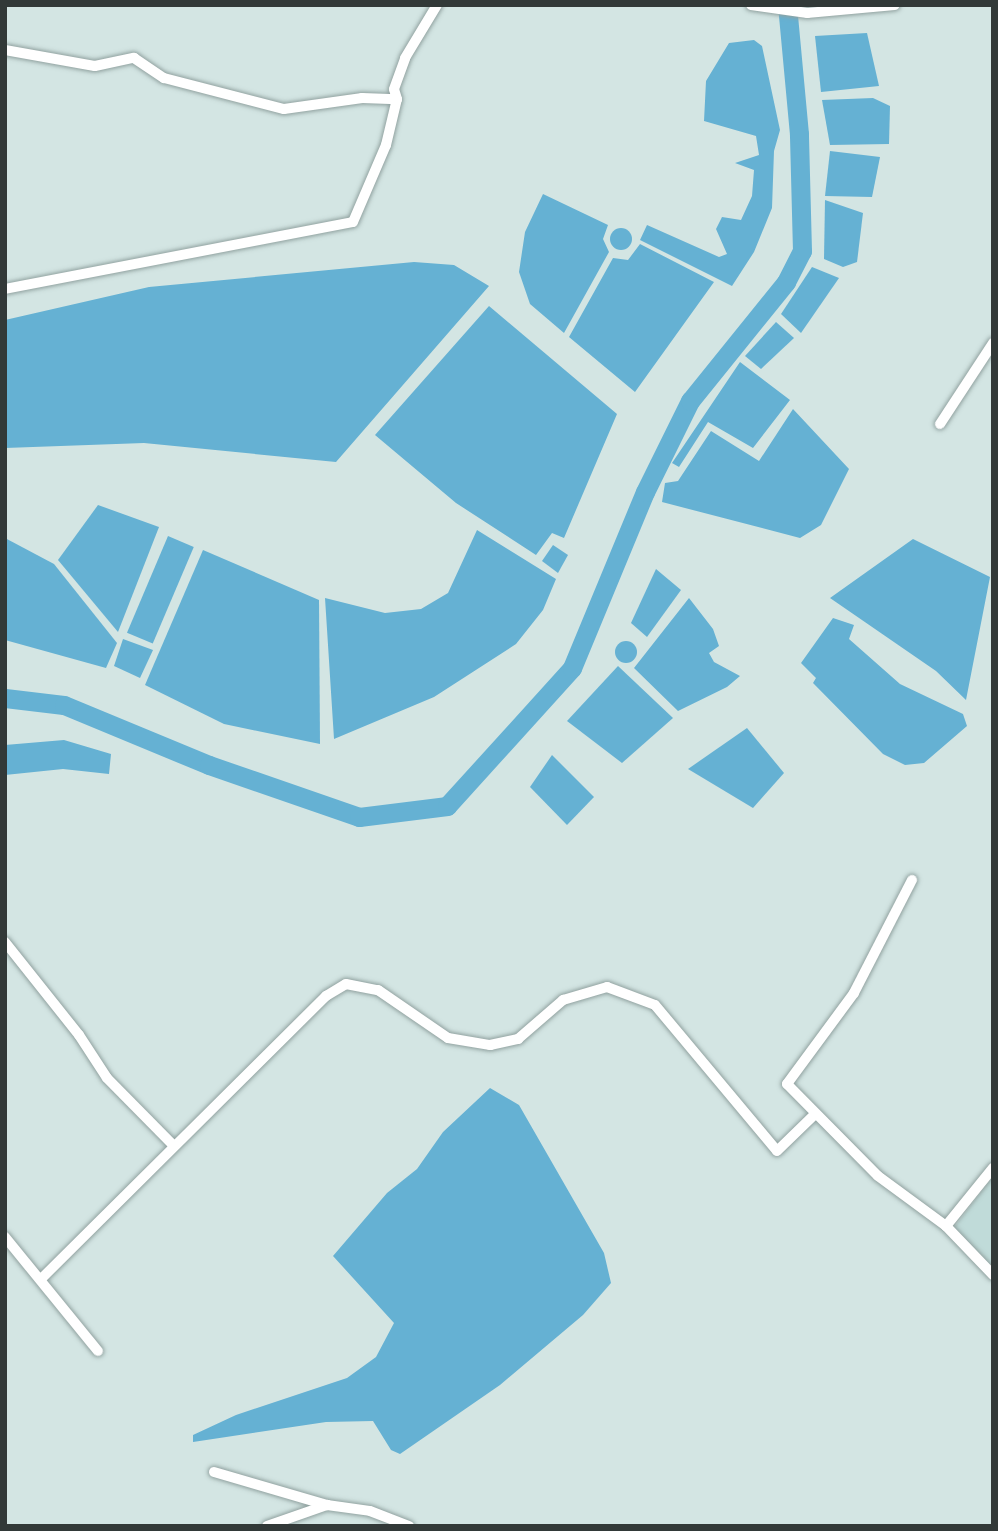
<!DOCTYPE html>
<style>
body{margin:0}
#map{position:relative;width:998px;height:1531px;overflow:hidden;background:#d3e5e3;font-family:Poppins,sans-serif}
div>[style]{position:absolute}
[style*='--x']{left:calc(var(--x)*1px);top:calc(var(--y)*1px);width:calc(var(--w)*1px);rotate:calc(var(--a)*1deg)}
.built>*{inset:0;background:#c0dbd9}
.water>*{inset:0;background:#65b1d3;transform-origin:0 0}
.round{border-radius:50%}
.river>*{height:19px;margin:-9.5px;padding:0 9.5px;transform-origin:9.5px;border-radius:9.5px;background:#65b1d3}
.roads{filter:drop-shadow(0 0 2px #91a2a0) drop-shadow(0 0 2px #91a2a0)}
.minor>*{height:10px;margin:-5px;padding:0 5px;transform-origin:5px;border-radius:5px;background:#fff}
span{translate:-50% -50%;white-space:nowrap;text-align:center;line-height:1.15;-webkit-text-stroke:6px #d3e5e3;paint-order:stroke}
.frame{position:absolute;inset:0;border:7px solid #323938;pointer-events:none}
</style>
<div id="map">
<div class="built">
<div style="clip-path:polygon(993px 1176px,993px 1268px,954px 1228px)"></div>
</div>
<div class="water">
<div style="clip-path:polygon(867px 33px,879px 86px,821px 92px,815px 36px)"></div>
<div style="clip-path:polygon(754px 40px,762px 46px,780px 130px,774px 151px,772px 208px,754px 252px,732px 286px,640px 240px,647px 225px,719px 257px,727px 254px,716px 229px,722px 217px,741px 220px,752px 196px,754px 170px,735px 163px,759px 155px,756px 136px,704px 121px,706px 81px,729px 43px)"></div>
<div style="clip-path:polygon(873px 98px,890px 106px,889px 144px,830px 145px,822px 100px)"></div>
<div style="clip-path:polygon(830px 151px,880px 157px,872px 197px,825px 196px)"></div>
<div style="clip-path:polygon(543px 194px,608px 225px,603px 239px,609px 252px,564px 333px,530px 304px,519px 272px,525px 232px)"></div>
<div style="clip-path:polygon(825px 200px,863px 213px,857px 262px,843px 267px,824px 259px)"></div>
<div class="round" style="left:610px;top:228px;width:22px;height:22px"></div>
<div style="clip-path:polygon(640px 244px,714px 282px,635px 392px,569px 337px,613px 258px,628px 260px)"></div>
<div style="clip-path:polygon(414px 262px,454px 265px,489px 286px,336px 462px,144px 443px,5px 448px,5px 320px,149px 287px)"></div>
<div style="clip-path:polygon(812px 267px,839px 278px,801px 333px,781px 314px)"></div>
<div style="clip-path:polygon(489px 306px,617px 414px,564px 538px,552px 533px,536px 555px,456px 503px,375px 435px)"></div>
<div style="clip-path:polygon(776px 322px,794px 338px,761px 369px,745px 356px)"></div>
<div style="clip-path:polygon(740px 362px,790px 400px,753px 448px,708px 422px,679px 467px,672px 463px)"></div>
<div style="clip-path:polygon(793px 409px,849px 469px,821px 525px,800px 538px,662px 502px,665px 483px,678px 481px,711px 431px,759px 461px)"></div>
<div style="clip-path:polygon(98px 505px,159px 527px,118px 632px,58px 560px)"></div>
<div style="clip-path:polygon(477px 530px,556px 579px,543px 610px,516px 644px,434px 697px,334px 739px,325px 598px,385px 613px,421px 609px,448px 593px)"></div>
<div style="left:168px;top:536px;width:28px;height:105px;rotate:23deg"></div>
<div style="clip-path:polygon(5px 538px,54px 564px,117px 643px,106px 668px,5px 640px)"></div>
<div style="clip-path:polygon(913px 539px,990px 577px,966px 700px,936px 671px,830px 598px)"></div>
<div style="clip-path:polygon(553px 545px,568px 555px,558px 573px,542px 561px)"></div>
<div style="clip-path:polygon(203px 550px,319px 600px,320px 744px,224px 724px,145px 685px)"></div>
<div style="clip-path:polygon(656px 569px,681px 590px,647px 637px,631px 623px)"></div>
<div style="clip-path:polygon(689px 598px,713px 629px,719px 646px,709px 653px,714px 662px,740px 676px,727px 687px,678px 711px,634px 668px)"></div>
<div style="clip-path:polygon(833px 618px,854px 625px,849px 639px,900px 684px,963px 714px,967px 726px,924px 763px,905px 765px,883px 754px,813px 683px,816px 678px,801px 663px)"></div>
<div style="clip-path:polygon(123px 639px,153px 650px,140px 678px,114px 666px)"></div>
<div class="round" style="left:615px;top:641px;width:22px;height:22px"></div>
<div style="clip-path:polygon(618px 666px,673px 718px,622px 763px,567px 721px)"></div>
<div style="clip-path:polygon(747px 728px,784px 773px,753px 808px,688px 769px)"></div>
<div style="clip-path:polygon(64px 740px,111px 754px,109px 774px,63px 769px,5px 775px,5px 745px)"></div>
<div style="clip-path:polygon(552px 755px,594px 797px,567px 825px,530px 787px)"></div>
<div style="clip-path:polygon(490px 1088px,519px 1105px,604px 1253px,611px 1283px,583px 1315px,500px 1385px,400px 1454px,391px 1450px,373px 1421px,326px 1422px,193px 1442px,193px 1435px,236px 1415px,347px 1378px,376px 1357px,394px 1323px,333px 1256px,387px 1193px,417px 1169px,443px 1132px)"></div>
</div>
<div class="river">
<div style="--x:5;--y:698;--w:59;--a:6.8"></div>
<div style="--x:64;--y:705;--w:157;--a:22.5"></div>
<div style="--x:209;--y:765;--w:159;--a:19.1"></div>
<div style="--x:359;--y:817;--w:89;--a:-7.1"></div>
<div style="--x:447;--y:806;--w:186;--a:-47.8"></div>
<div style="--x:572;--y:668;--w:191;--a:-67.5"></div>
<div style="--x:645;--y:492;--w:102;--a:-63.7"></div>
<div style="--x:690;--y:401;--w:153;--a:-51.1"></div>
<div style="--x:786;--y:282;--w:35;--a:-63"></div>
<div style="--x:802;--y:251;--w:117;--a:-91.5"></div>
<div style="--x:799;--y:134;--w:130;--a:-95.3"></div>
</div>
<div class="roads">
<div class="minor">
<div style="--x:751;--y:5;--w:57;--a:8.1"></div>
<div style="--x:807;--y:13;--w:88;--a:-5.2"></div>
<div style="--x:5;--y:50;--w:91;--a:10.1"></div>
<div style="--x:95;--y:66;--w:40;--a:-12"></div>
<div style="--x:134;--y:58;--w:36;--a:34"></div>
<div style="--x:164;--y:78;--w:124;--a:14.5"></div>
<div style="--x:284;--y:109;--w:79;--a:-8"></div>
<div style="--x:362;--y:98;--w:35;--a:2"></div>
<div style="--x:5;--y:289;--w:354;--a:-10.9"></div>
<div style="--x:353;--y:222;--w:84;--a:-66.8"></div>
<div style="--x:386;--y:145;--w:47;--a:-76.6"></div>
<div style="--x:397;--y:99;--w:10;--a:-107"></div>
<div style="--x:394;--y:89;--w:33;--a:-70"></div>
<div style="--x:405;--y:58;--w:62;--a:-58.9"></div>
<div style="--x:940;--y:424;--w:97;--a:-56.8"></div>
<div style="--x:912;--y:880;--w:127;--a:117.2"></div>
<div style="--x:854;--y:993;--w:113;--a:126.4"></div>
<div style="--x:787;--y:1084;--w:129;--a:45.3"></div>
<div style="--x:878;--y:1176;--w:84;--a:36.3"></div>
<div style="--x:946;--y:1226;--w:68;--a:46.2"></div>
<div style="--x:5;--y:942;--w:119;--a:51.5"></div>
<div style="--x:79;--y:1035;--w:51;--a:56.9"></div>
<div style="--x:107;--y:1078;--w:95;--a:45.4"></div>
<div style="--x:946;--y:1226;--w:75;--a:-51"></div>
<div style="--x:5;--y:1237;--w:147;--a:50.8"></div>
<div style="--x:41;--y:1279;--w:402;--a:-44.8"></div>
<div style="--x:326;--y:996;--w:23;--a:-31"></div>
<div style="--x:346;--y:984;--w:33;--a:11"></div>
<div style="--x:378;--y:990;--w:85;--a:34.4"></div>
<div style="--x:448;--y:1038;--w:43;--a:9.5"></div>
<div style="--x:490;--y:1045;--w:29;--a:-12"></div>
<div style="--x:518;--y:1039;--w:60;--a:-40.9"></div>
<div style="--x:563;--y:1000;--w:46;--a:-16.5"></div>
<div style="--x:607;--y:987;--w:51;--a:20.6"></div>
<div style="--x:655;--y:1005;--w:190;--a:50.1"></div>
<div style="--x:777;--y:1151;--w:53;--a:-44.2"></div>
<div style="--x:214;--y:1472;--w:118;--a:16.3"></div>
<div style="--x:327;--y:1505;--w:43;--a:7.9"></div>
<div style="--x:370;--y:1511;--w:42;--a:21"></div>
<div style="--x:267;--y:1526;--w:64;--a:-19.3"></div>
</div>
</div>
<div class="frame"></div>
</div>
